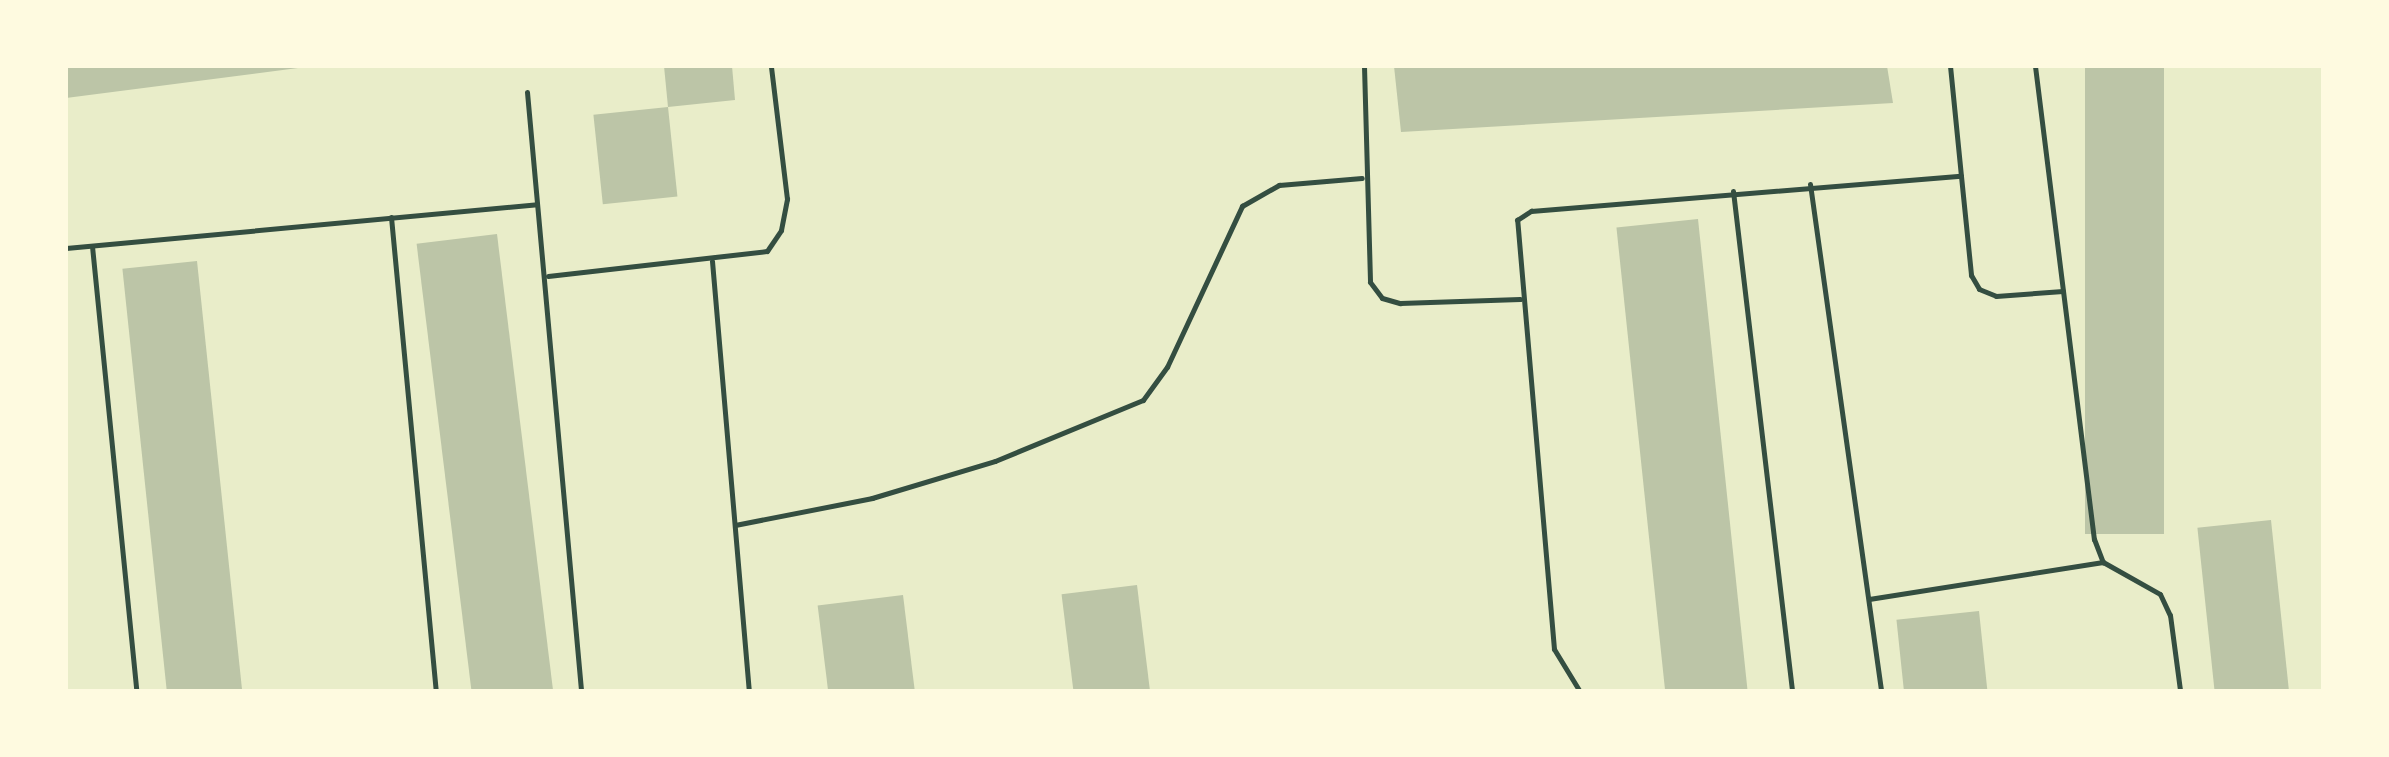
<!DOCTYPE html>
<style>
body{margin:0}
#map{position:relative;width:2389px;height:757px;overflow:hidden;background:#e9edc9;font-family:"IBM Plex Sans",sans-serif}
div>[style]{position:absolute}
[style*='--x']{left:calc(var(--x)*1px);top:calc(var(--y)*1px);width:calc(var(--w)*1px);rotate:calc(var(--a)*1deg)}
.building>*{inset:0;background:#bcc5a7;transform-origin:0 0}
.service>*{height:5px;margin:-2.5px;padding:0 2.5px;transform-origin:2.5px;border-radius:2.5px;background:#344e41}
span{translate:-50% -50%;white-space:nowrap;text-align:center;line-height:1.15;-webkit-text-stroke:5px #fefae0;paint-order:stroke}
.frame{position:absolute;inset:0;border:68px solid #fefae0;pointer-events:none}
</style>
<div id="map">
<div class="building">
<div style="clip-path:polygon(66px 66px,298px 66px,298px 68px,66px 98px)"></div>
<div style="clip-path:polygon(664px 66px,732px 66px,735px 100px,668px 107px)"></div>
<div style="clip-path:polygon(1394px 66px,1887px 66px,1893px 103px,1401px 132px)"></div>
<div style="left:2085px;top:66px;width:79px;height:468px"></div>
<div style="left:668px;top:107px;width:90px;height:75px;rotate:84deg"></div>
<div style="left:1698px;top:219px;width:474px;height:82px;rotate:84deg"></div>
<div style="left:497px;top:234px;width:459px;height:81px;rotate:83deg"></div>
<div style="left:197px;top:261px;width:431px;height:75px;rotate:84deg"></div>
<div style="left:2271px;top:520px;width:171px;height:74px;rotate:84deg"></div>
<div style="left:1137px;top:585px;width:106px;height:76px;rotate:83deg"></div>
<div style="left:903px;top:595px;width:96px;height:86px;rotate:83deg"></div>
<div style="left:1979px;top:611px;width:80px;height:83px;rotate:84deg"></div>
</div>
<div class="service">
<div style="--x:1364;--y:66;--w:216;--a:88.4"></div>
<div style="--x:1370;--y:282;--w:20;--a:53"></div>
<div style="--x:1382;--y:298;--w:19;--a:16"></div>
<div style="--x:1400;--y:303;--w:120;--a:-1.9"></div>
<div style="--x:2035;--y:66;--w:477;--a:82.9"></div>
<div style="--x:2094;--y:539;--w:25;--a:69"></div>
<div style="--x:2103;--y:562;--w:65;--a:29.3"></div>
<div style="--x:2160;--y:594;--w:23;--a:65"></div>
<div style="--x:2170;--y:615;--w:76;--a:82.4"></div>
<div style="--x:527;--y:92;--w:600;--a:84.84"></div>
<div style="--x:1961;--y:176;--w:100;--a:84.2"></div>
<div style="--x:1971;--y:275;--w:16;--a:60"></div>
<div style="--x:1979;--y:289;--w:18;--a:22"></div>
<div style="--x:1996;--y:296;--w:67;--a:-4.3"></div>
<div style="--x:1810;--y:184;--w:511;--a:82.01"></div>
<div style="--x:1733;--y:191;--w:502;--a:83.26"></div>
<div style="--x:391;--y:217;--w:475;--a:84.6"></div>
<div style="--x:92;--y:246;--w:446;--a:84.3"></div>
<div style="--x:66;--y:248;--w:473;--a:-5.3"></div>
<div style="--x:712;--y:261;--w:431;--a:85.1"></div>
<div style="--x:548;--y:276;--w:220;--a:-6.5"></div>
<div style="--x:767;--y:251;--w:25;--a:-56"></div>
<div style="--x:781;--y:230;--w:32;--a:-79"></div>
<div style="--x:787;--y:199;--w:134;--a:-96.9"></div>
<div style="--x:735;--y:525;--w:140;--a:-11.1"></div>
<div style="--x:872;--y:498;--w:128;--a:-16.7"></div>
<div style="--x:995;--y:461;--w:160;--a:-22.4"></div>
<div style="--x:1143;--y:400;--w:41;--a:-54"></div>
<div style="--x:1167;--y:367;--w:178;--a:-65"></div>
<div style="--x:1242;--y:206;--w:43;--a:-29.6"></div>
<div style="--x:1279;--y:185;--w:83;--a:-4.8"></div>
<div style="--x:1869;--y:599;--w:237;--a:-9"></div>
<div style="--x:1579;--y:690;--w:48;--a:-121.4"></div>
<div style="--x:1554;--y:649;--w:431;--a:-94.9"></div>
<div style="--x:1517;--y:220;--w:17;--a:-33"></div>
<div style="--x:1531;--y:211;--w:431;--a:-4.7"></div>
<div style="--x:1961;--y:176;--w:111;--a:-95.7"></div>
</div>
<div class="frame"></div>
</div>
